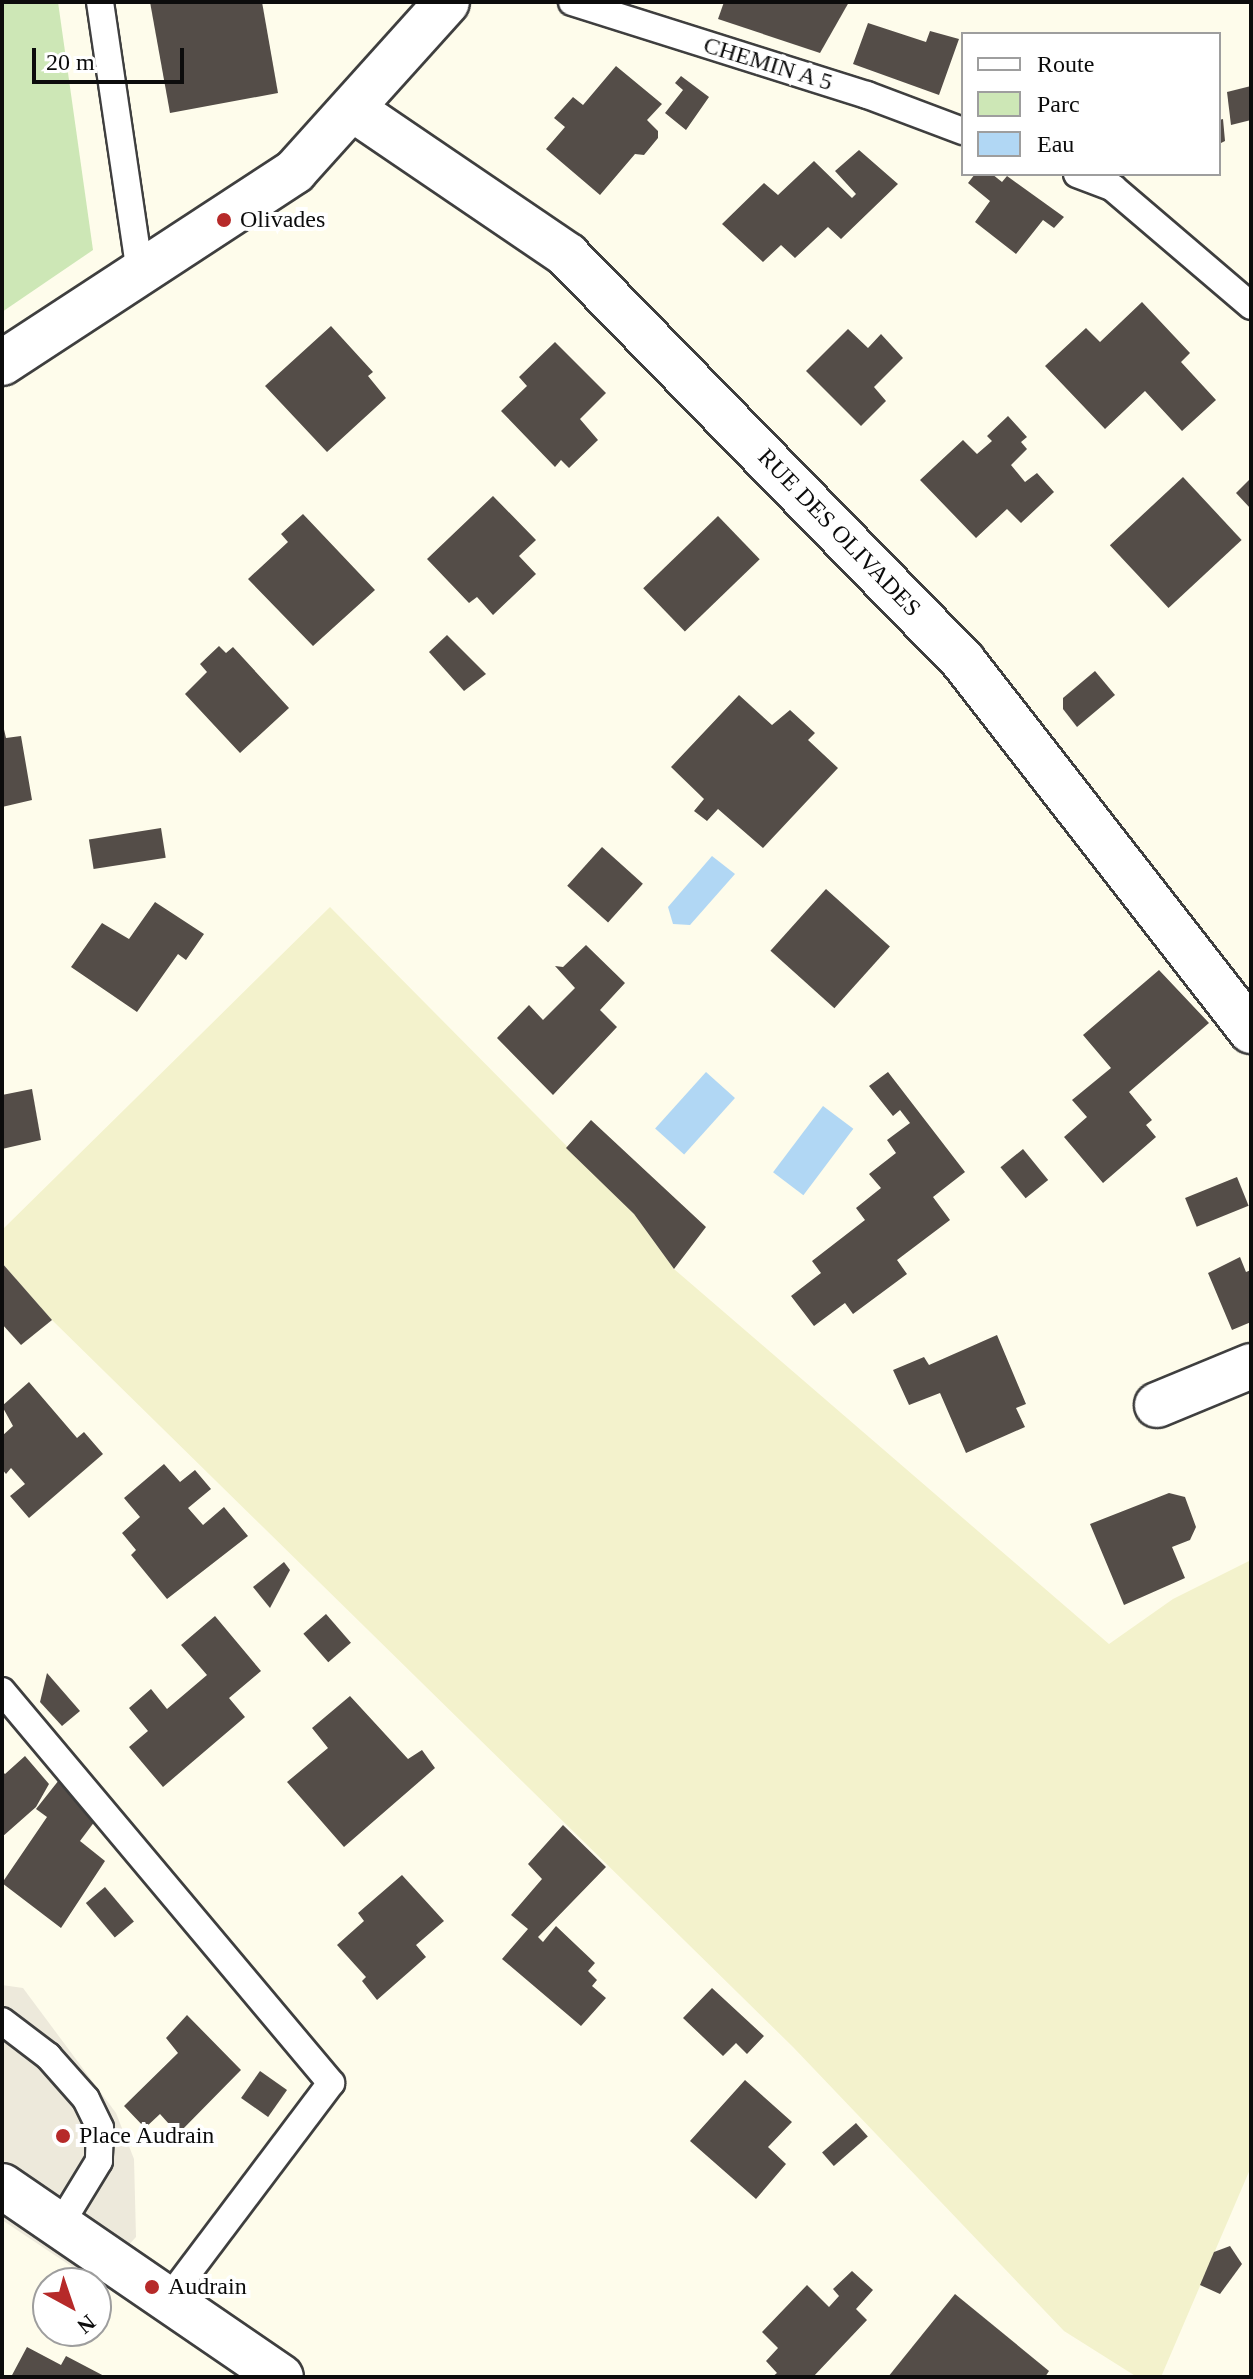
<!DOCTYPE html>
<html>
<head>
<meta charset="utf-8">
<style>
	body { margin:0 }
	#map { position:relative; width:1253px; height:2379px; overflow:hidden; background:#fefceb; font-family:"Times New Roman",serif }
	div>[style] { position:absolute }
	.farmland>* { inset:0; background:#f3f2cc }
	.green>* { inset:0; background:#cde7b6 }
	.plaza>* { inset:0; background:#ede9db }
	.water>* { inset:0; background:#b1d7f4; transform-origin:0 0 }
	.building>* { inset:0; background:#544d48; transform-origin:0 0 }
	.roads { filter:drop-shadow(2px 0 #3f3f3f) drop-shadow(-2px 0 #3f3f3f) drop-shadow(0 2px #3f3f3f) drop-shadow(0 -2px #3f3f3f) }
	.service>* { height:26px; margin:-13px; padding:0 13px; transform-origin:13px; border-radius:13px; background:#fff }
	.minor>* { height:44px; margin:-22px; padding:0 22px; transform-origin:22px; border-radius:22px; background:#fff }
	.dots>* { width:22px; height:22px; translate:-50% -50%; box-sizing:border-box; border:4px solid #fff; border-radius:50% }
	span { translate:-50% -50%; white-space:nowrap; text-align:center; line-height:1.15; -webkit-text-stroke:8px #fff; paint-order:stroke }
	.street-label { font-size:24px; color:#0c0c0c }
	.poi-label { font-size:24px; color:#0c0c0c }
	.left { translate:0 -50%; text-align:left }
	.frame { position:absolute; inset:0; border:4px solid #0c0c0c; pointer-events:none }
	.legend { position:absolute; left:961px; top:32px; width:260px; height:144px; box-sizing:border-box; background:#fff; border:2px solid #9e9e9e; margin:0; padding:10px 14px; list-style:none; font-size:24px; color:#0c0c0c }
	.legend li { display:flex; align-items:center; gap:16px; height:40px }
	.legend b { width:40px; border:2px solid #9e9e9e }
	.north { position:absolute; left:32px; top:2267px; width:80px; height:80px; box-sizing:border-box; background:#fff; border:2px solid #9e9e9e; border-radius:50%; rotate:140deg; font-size:22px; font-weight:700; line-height:32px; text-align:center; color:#0c0c0c }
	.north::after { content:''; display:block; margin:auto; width:28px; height:36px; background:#b62a29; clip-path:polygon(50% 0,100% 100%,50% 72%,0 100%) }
	.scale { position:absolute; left:32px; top:48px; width:152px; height:36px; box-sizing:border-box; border:4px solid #0c0c0c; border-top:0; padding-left:10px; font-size:24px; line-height:28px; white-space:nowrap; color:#0c0c0c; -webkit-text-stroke:6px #fff; paint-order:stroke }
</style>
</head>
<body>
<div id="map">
	<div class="farmland">
		<i style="clip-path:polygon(330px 907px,634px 1214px,674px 1269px,1109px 1644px,1173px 1599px,1251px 1560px,1251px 2167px,1161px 2377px,1137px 2377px,1064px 2331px,793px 2047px,52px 1320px,2px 1263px,2px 1230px)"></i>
	</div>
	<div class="green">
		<i style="clip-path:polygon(2px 2px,58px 2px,93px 250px,2px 312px)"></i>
	</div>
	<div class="plaza">
		<i style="clip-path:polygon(2px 1985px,23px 1988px,116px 2113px,134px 2159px,136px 2237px,95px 2282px,2px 2220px)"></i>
	</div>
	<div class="water">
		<i style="clip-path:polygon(712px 856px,735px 874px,690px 925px,673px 924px,668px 907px)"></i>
		<i style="left:706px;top:1072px;width:39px;height:76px;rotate:42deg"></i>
		<i style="left:823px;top:1106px;width:38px;height:83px;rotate:37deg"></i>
	</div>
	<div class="building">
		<i style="clip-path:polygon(150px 2px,262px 2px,278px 93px,170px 113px)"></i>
		<i style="clip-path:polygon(724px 2px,849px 2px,820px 53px,718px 19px)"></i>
		<i style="clip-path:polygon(868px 23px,926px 42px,930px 31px,959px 39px,939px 95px,853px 64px)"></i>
		<i style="clip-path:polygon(616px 66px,662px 104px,647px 120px,658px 131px,658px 138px,644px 155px,635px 154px,600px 195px,546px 149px,565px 127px,554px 118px,573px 97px,583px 105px)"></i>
		<i style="clip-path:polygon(681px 76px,709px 97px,686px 130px,665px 113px,683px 90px,675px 83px)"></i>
		<i style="clip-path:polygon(1251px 86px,1251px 120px,1231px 125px,1227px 92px)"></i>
		<i style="clip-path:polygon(1223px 119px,1225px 141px,1219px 144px,1219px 120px)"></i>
		<i style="clip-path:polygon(859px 150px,898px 184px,841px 239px,828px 227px,795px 258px,781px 245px,763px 262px,722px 224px,764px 183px,778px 195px,814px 161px,852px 198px,856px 194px,835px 171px)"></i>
		<i style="clip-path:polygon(975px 174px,992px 174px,1002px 182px,1007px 176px,1064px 217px,1054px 228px,1043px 220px,1016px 254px,975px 222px,990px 201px,968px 183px)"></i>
		<i style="clip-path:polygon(1142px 302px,1190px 353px,1181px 362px,1216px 400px,1182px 431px,1145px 391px,1105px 429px,1045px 366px,1086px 328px,1100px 342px)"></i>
		<i style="clip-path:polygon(331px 326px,373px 372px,368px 376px,386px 398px,327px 452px,265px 386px)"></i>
		<i style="clip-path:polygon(848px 329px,868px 348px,881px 334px,903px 358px,874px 387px,886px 401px,861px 426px,806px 371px)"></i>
		<i style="clip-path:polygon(555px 342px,606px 393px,580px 419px,598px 440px,569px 468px,561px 460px,555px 467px,501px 411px,527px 386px,519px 377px)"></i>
		<i style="clip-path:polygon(1008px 416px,1027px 437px,1021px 442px,1027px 449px,1011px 465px,1025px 482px,1037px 473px,1054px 492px,1021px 523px,1007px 509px,976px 538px,920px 480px,963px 440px,977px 454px,992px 441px,987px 436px)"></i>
		<i style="left:1183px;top:477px;width:86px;height:100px;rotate:47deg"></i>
		<i style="clip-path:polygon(1251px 478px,1251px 509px,1236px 493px)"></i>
		<i style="clip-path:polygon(493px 496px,536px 540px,519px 556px,536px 574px,493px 615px,477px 597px,469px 603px,427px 559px)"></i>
		<i style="clip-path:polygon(303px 514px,375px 590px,313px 646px,248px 579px,288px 542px,281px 534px)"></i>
		<i style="left:718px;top:516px;width:60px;height:104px;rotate:46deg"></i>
		<i style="clip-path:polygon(447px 635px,486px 674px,464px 691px,429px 652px)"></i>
		<i style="clip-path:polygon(219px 646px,226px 653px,233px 647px,289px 708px,240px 753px,185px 694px,207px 672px,200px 664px)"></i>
		<i style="clip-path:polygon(1095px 671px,1115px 695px,1077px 727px,1063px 709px,1063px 698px)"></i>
		<i style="clip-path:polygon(739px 695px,772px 725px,790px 710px,815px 733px,808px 740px,838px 768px,763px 848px,718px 809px,707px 821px,694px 811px,704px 799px,671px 767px)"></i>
		<i style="clip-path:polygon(3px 725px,6px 738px,21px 736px,32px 800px,2px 807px)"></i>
		<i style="left:161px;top:828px;width:30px;height:73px;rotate:81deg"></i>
		<i style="left:602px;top:847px;width:55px;height:52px;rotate:42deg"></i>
		<i style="left:826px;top:889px;width:86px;height:83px;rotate:42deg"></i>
		<i style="clip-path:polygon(155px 902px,204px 934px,186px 960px,178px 954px,137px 1012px,71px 967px,102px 923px,129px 939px)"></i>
		<i style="clip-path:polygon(586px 945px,625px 983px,600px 1010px,617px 1027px,553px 1095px,497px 1038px,529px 1005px,543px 1020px,575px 988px,555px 966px,563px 967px)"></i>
		<i style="clip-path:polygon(1159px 970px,1209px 1023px,1129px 1092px,1152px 1120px,1146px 1125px,1156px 1137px,1103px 1183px,1064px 1137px,1087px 1117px,1072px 1100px,1111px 1068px,1083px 1035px)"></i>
		<i style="clip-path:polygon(888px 1072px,965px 1172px,933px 1197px,950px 1220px,897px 1260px,907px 1274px,853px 1314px,845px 1303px,814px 1326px,791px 1296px,821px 1273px,812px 1261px,865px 1220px,856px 1208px,881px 1188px,869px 1174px,896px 1153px,887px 1140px,910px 1123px,900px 1110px,893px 1116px,869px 1086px)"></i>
		<i style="clip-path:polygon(32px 1089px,41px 1140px,2px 1149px,2px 1095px)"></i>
		<i style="clip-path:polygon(591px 1120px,706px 1227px,674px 1269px,634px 1214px,566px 1148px)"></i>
		<i style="left:1023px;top:1149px;width:40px;height:29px;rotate:51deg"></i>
		<i style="left:1237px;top:1177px;width:31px;height:56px;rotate:68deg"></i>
		<i style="clip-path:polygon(1240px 1257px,1246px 1272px,1251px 1270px,1251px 1322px,1232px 1330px,1208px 1273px)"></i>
		<i style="clip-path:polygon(2px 1263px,52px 1320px,21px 1345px,2px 1324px)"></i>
		<i style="clip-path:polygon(997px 1335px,1026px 1404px,1016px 1408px,1025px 1427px,966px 1453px,940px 1393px,909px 1405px,893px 1370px,924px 1357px,929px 1365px)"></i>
		<i style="clip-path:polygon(29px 1382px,77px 1438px,84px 1432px,103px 1454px,29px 1518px,10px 1496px,25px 1484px,11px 1468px,6px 1474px,2px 1469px,2px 1436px,13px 1426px,2px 1406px)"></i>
		<i style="clip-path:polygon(164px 1464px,180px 1482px,195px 1470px,211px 1489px,188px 1508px,203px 1525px,224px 1507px,248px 1536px,167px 1599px,131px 1555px,136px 1550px,122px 1533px,140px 1517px,124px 1498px)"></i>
		<i style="clip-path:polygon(1169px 1493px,1185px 1497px,1196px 1527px,1190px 1540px,1172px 1547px,1185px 1578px,1124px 1605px,1090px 1524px)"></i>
		<i style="clip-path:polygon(284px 1562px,290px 1570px,270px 1608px,253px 1587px)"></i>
		<i style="left:326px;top:1614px;width:38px;height:30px;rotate:49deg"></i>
		<i style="clip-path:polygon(215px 1616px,261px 1671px,229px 1698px,245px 1717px,163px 1787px,129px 1747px,148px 1731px,129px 1708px,151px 1689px,167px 1709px,207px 1675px,181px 1645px)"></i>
		<i style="clip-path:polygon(47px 1673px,80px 1711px,62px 1726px,40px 1702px)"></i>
		<i style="clip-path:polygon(350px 1696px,408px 1759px,422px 1750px,435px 1768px,344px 1847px,287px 1782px,328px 1748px,312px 1728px)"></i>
		<i style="clip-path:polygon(25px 1756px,49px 1784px,36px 1807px,2px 1837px,2px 1771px,5px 1774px)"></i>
		<i style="clip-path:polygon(59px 1780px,95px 1821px,80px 1841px,105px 1861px,61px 1928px,2px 1883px,47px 1817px,36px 1809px)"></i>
		<i style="clip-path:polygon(563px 1825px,606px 1867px,538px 1937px,543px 1942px,556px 1926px,595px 1963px,588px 1971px,597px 1980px,592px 1986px,606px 1998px,581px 2026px,502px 1959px,528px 1929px,511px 1915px,542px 1879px,528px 1864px)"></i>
		<i style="clip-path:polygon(402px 1875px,444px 1921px,416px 1945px,426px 1957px,377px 2000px,362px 1981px,366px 1977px,337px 1945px,364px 1921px,358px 1913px)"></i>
		<i style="left:105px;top:1887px;width:45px;height:25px;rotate:50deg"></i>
		<i style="clip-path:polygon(712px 1988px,764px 2036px,747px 2054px,736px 2043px,723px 2056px,683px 2018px)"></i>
		<i style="clip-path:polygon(187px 2015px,241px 2070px,178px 2134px,160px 2114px,145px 2128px,124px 2106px,178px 2053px,166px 2038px)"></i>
		<i style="left:260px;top:2071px;width:33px;height:33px;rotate:35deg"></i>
		<i style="clip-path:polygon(745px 2080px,792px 2122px,768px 2147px,786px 2164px,756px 2199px,690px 2141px)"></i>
		<i style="left:856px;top:2123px;width:18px;height:45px;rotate:49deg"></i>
		<i style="clip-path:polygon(1230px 2246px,1242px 2264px,1220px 2294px,1200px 2285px,1214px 2252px)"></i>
		<i style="clip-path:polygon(852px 2271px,873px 2290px,856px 2309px,867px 2320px,813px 2377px,772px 2377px,777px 2373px,766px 2361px,778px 2348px,762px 2332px,807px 2285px,829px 2307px,839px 2296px,833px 2289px)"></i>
		<i style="clip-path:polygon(955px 2294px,1049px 2371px,1045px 2377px,888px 2377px)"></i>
		<i style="clip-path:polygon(27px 2347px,61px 2365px,66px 2356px,106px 2377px,11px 2377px)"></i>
	</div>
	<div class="roads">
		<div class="service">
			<i style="left:100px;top:2px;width:273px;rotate:81.6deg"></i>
			<i style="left:572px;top:2px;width:309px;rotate:17.5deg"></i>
			<i style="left:867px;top:95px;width:103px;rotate:20.6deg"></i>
			<i style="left:1077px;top:174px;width:39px;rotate:21deg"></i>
			<i style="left:1113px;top:188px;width:182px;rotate:40.5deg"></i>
			<i style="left:2px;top:1691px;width:512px;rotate:49.99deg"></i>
			<i style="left:331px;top:2083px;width:269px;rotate:127deg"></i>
			<i style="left:2px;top:2021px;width:58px;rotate:37.3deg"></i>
			<i style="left:48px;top:2056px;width:57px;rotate:48.5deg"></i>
			<i style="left:86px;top:2099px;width:32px;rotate:64deg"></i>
			<i style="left:100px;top:2128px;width:33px;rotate:92deg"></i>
			<i style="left:99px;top:2161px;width:75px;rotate:121.4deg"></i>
		</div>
		<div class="minor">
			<i style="left:354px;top:110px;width:258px;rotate:34.2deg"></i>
			<i style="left:567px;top:255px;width:567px;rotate:45.71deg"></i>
			<i style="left:963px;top:661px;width:469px;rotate:52.1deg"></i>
			<i style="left:2px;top:363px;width:350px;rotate:-33.2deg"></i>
			<i style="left:295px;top:171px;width:227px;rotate:-48deg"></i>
			<i style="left:1157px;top:1405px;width:102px;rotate:-22.5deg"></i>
			<i style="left:2px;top:2186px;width:338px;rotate:34.4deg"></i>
		</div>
	</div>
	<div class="dots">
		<i style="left:224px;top:220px;background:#b62a29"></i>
		<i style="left:63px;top:2136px;background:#b62a29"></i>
		<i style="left:152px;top:2287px;background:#b62a29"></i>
	</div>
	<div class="street-label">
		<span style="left:768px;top:64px;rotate:17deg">CHEMIN A 5</span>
		<span style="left:839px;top:533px;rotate:46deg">RUE DES OLIVADES</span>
	</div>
	<div class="poi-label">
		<span class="left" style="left:240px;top:220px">Olivades</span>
		<span class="left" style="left:79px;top:2136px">Place Audrain</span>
		<span class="left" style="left:168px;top:2287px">Audrain</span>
	</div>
	<div class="frame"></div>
	<ul class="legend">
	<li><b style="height:10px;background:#fff"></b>Route</li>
	<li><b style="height:22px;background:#cde7b6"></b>Parc</li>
	<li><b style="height:22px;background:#b1d7f4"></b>Eau</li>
	</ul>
	<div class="north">N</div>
	<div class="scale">20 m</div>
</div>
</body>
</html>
